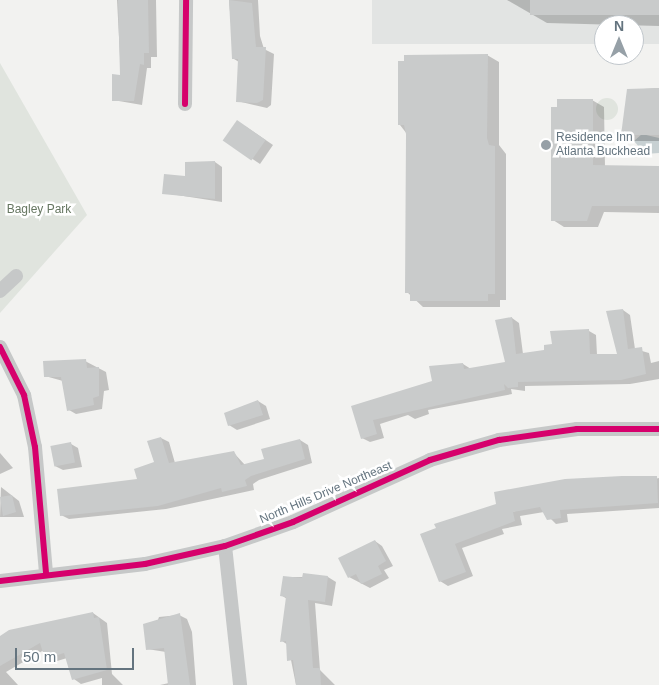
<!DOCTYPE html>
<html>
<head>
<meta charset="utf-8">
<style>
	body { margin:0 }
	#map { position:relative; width:659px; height:685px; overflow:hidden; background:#f2f2f0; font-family:Arial,sans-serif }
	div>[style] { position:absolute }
	.built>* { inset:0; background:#e2e4e3 }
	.green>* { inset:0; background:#e0e4de }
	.round { border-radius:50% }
	.water>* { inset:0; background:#c7d0d2 }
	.shadow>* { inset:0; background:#0003 }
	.building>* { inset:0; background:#c9cbcb; transform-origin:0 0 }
	.street>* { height:14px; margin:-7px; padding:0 7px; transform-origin:7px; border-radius:7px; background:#c6c8c8 }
	.cycleway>* { height:6px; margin:-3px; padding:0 3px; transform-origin:3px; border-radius:3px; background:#d6006c }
	.dots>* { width:14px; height:14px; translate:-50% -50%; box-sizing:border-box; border:2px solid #fff; border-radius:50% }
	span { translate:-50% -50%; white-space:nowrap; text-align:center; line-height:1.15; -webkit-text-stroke:5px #fff; paint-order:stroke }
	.poi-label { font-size:12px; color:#64747f }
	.left { translate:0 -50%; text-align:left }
	.park-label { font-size:12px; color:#677762 }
	.street-label { font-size:12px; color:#64747f }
	.north { position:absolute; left:594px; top:15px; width:50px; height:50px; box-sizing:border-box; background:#fff; border:1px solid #c1c7cc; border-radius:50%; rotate:0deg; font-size:14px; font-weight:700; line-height:20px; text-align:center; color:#64747f }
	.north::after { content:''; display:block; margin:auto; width:18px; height:22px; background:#96a0a7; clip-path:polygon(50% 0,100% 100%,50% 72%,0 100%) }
	.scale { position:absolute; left:15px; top:648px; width:119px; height:22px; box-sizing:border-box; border:2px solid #64747f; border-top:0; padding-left:6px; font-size:15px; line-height:18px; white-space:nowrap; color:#64747f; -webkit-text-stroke:4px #fff; paint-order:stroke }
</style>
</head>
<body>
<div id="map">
	<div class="built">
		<i style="clip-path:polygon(372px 0,659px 0,659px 44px,634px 44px,634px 25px,604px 25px,604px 44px,372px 44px)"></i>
	</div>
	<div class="green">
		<i style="clip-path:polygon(0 63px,87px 215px,0 313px)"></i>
		<i class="round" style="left:596px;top:98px;width:22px;height:22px"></i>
	</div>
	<div class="water">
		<i style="clip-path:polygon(642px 134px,659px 138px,659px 153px,645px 154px,634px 141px)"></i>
	</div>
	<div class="shadow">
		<i style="clip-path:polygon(117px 0,156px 0,157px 57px,151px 57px,151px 68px,147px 68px,142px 105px,113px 100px,121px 76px)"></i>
		<i style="clip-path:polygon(229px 0,258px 0,260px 36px,264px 49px,274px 54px,271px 105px,267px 108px,237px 101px,239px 62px,234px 59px)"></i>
		<i style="clip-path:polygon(507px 0,659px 0,659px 26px,547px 23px)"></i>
		<i style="clip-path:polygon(487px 55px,499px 62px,499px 145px,506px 154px,506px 300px,500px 300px,500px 307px,423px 307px,407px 292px,407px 134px,400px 125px)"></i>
		<i style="clip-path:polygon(659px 88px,659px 141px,634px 141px,623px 135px,628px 90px)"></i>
		<i style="clip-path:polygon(592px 100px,604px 107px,605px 167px,659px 167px,659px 213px,604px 212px,598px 227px,564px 227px,553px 220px)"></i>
		<i style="clip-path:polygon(245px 126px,273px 145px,260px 164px,225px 141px)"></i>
		<i style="clip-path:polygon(215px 162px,222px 167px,222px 202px,164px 193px)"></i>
		<i style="clip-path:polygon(623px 310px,630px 315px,635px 349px,649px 353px,651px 363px,659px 361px,659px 379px,630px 384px,525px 386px,525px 391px,511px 389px,512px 394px,428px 410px,429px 414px,415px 419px,408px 415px,380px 424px,384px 438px,370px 442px,362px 438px,353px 407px,434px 382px,463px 364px,471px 369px,506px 363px,512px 318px,519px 323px,523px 354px,546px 351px,589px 331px,596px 335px,597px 355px,619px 355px)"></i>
		<i style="clip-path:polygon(85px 361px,106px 372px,109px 390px,104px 391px,102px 409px,76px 414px,69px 410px,63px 381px,45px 376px)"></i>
		<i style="clip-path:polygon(258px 401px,266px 406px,270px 419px,237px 430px,229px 425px)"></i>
		<i style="clip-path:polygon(161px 438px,169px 442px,175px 463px,233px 452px,245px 465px,265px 460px,300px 440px,308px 445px,312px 463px,259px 480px,253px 484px,254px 490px,166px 509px,69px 519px,61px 515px,138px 480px,155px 463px)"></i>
		<i style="clip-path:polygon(71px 444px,78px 448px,82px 467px,63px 470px,55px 466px)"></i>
		<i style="clip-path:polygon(0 453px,13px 468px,0 474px)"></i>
		<i style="clip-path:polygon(659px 478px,659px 508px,567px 514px,568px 522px,556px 524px,544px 512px,520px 516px,522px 525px,502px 529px,504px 534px,462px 548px,473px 576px,448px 586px,440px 581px,438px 529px)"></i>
		<i style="clip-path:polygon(1px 487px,19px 501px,24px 517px,0 517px)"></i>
		<i style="clip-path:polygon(375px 541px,382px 546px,393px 566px,384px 570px,389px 578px,370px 588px,349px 577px)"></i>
		<i style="clip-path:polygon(284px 577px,328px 577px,336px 582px,332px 606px,315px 603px,320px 670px,335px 685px,296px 685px,288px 645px,282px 641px,287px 599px,281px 595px)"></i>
		<i style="clip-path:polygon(93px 613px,107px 623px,112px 674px,123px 685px,102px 685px,102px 678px,81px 684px,74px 679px,67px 658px,54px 662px,44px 650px,6px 672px,18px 685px,0 685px,0 637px)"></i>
		<i style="clip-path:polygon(179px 615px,187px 619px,192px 632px,196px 685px,160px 685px,169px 683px,166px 652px,147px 649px,159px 617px)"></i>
	</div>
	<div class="building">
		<i style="clip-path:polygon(118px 0,148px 0,149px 53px,144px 53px,144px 65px,140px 64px,134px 101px,112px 101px,112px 74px,120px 75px)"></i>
		<i style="clip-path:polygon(229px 0,252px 3px,256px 47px,266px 47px,263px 100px,257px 103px,236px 102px,238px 59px,232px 59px)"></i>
		<i style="left:530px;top:0;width:129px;height:15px"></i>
		<i style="clip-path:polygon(488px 54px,487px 138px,489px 145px,495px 146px,495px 294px,488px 294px,488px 301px,410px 301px,410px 293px,405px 293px,406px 134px,404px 125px,398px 125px,398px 61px,404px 61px,404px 55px)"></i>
		<i style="clip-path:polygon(659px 88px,659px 135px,621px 135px,627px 89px)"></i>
		<i style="clip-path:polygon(557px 99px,593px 99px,593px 165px,659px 166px,659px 206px,592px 206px,587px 221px,551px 221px,551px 107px,557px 107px)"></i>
		<i style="left:237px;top:120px;width:35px;height:25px;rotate:35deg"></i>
		<i style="clip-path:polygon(215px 161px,215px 199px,162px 194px,164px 174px,185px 176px,185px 162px)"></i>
		<i style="clip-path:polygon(623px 309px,628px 349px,642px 347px,646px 374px,621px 380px,518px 382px,518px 387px,508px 388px,504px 384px,505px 390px,373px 420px,377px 434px,361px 439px,351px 406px,432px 381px,429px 366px,463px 363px,464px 369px,505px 362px,495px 320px,512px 317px,516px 354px,544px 350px,544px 345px,552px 344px,550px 331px,589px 329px,590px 354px,617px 354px,606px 311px)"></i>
		<i style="clip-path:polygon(86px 359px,87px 368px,99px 367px,99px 396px,93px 398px,94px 405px,67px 411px,61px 377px,44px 377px,43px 361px)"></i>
		<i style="clip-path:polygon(258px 400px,263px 415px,228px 426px,224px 413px)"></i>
		<i style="clip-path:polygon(161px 437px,169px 463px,234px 451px,241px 465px,264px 459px,261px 449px,300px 439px,305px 459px,251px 476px,245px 480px,247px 486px,222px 492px,221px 488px,158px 506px,60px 516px,57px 489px,137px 479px,134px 469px,154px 462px,147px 441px)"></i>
		<i style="left:71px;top:442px;width:21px;height:21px;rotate:79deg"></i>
		<i style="clip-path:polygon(622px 476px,657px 476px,658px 503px,560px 510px,561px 518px,547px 520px,540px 507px,513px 512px,515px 521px,455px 544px,466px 572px,439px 582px,420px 534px,436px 528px,434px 524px,496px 504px,494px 492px,565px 479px)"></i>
		<i style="clip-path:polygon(12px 495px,16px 512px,3px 516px,0 497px)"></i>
		<i style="clip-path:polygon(375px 540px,386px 561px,378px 566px,382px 574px,361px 584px,356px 574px,348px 578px,338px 558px)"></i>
		<i style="clip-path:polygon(303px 573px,328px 576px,325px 602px,308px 600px,313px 668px,320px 668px,321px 685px,296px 685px,293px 660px,287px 661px,286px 641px,280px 642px,286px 597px,280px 596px,283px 576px,302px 578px)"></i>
		<i style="clip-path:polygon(93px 612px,94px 618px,99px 617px,107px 670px,72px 680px,64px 653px,45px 659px,40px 643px,0 666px,0 636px,9px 630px)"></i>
		<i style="clip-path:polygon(180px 613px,190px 685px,168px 685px,164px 648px,146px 650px,143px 624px)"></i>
	</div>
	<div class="street">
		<i style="left:185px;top:104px;width:104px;rotate:-89.4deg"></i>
		<i style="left:0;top:291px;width:22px;rotate:-43deg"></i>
		<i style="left:0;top:347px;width:54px;rotate:63.4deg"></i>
		<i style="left:24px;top:395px;width:53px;rotate:78.1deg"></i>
		<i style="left:35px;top:447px;width:127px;rotate:85deg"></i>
		<i style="left:225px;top:546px;width:140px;rotate:83.8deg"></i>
		<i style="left:0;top:581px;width:146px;rotate:-6.7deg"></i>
		<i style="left:145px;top:564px;width:82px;rotate:-12.7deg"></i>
		<i style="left:225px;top:546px;width:72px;rotate:-19.4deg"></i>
		<i style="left:293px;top:522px;width:150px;rotate:-24.3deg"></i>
		<i style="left:430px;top:460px;width:72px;rotate:-16.2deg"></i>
		<i style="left:499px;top:440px;width:79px;rotate:-8deg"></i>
		<i style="left:577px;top:429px;width:82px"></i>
	</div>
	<div class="cycleway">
		<i style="left:185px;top:104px;width:104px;rotate:-89.4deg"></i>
		<i style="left:0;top:347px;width:54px;rotate:63.4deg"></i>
		<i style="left:24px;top:395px;width:53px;rotate:78.1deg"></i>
		<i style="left:35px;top:447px;width:127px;rotate:85deg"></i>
		<i style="left:0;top:581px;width:146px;rotate:-6.7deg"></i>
		<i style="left:145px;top:564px;width:82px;rotate:-12.7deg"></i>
		<i style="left:225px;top:546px;width:72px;rotate:-19.4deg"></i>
		<i style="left:293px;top:522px;width:150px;rotate:-24.3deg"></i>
		<i style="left:430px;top:460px;width:72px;rotate:-16.2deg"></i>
		<i style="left:499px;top:440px;width:79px;rotate:-8deg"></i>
		<i style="left:577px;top:429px;width:82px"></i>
	</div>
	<div class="dots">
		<i style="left:546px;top:145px;background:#96a0a7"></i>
	</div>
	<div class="poi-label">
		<span class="left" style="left:556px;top:145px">Residence Inn<br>Atlanta Buckhead</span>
	</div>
	<div class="park-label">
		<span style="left:39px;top:210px">Bagley Park</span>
	</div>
	<div class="street-label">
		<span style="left:326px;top:493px;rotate:-23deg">North Hills Drive Northeast</span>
	</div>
	<div class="north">N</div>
	<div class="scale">50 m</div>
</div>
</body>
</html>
